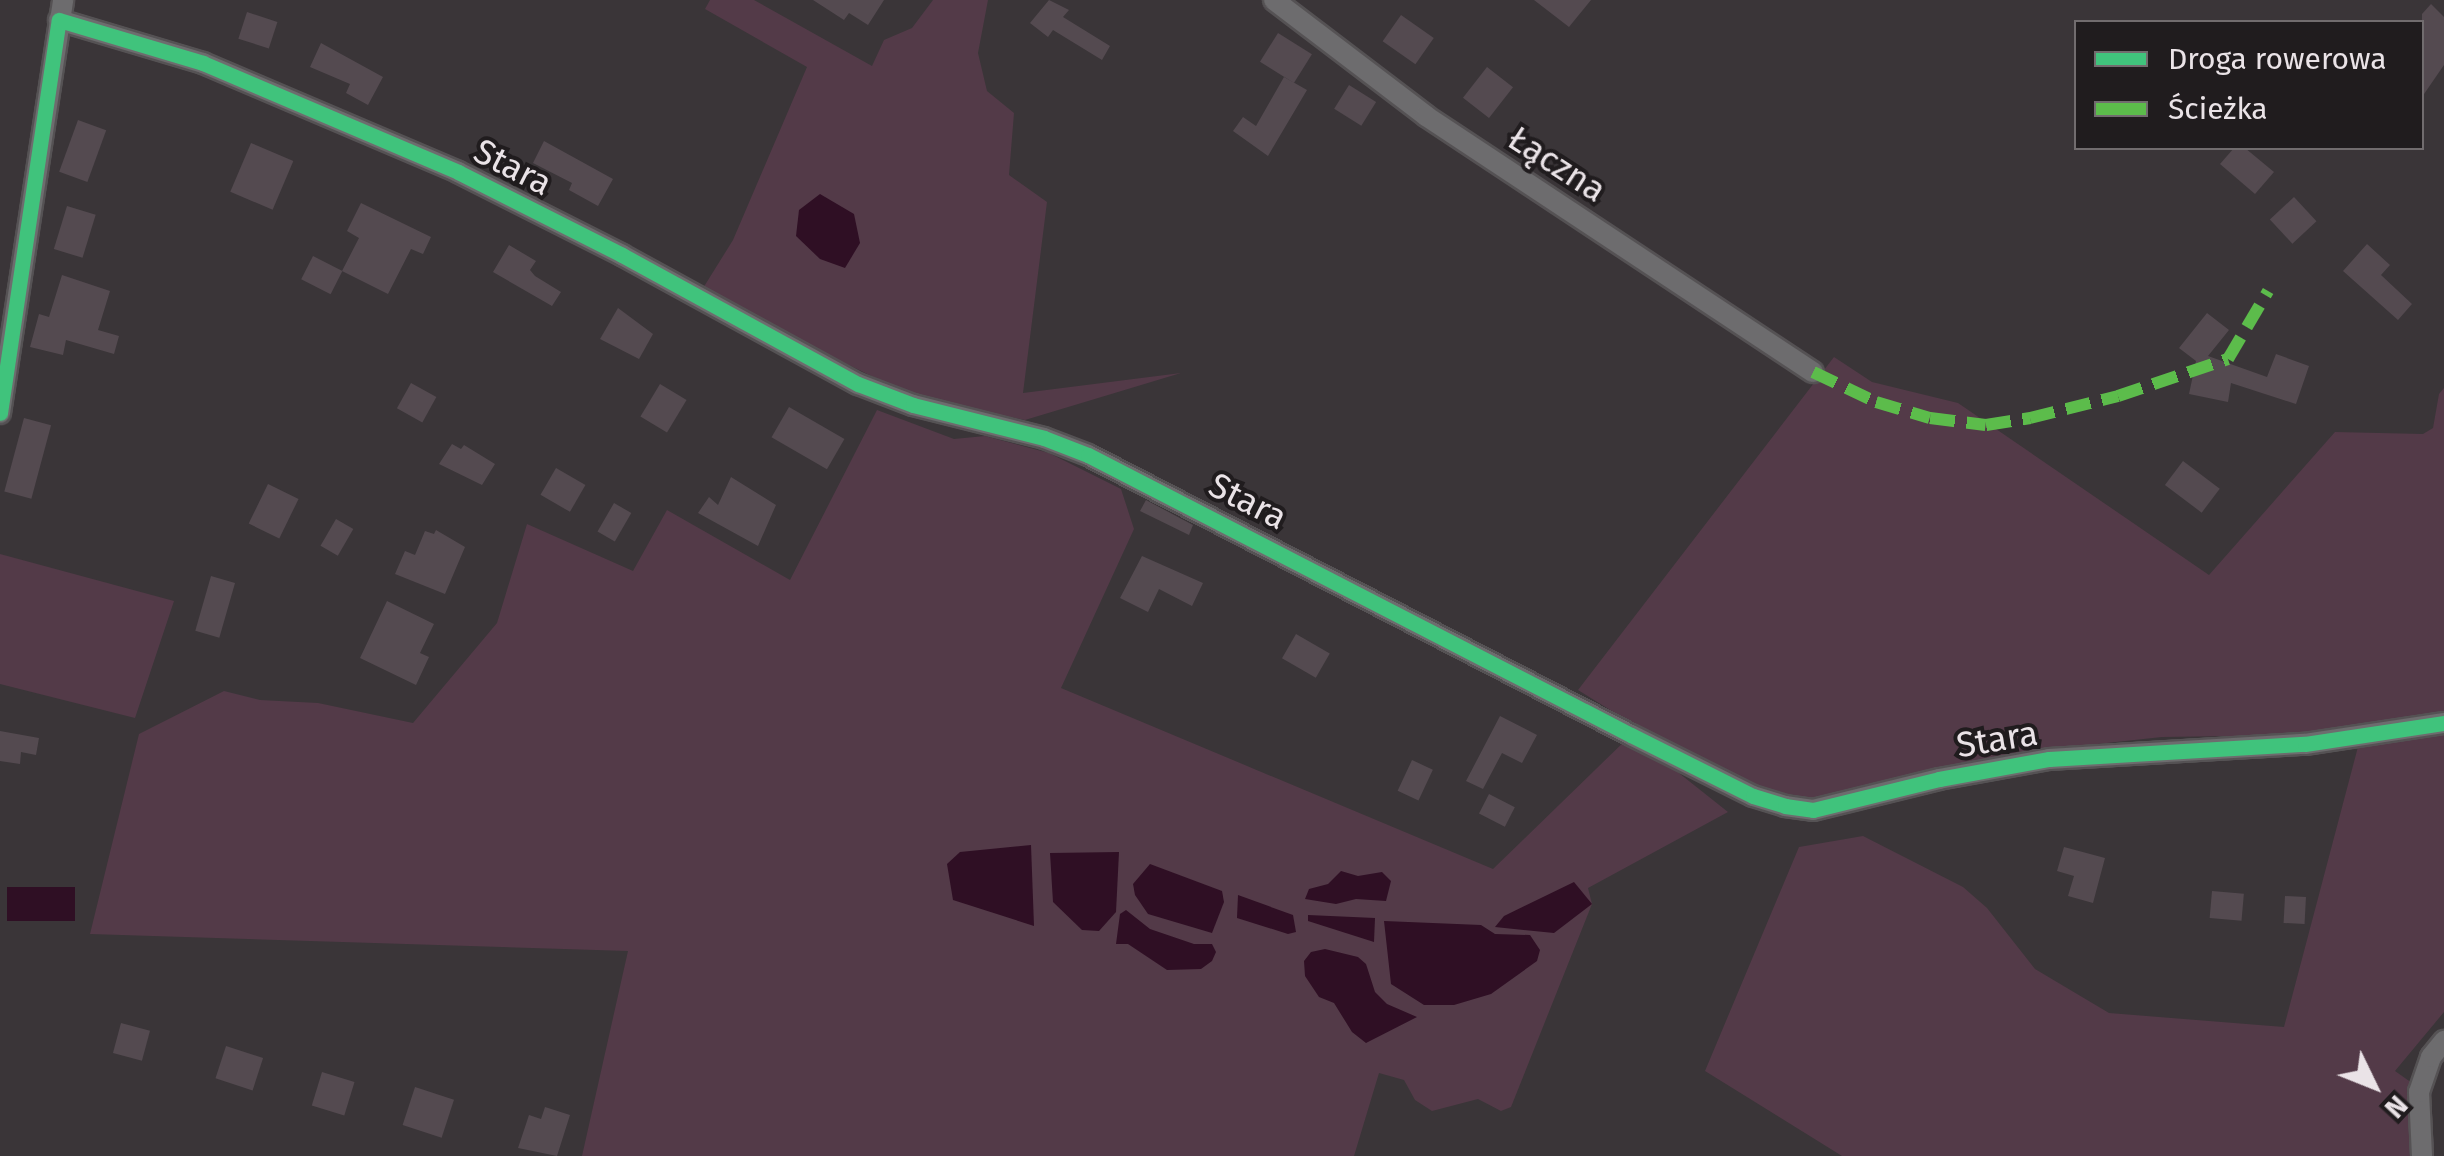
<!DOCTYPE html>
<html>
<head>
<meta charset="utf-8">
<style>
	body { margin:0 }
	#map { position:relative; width:2444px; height:1156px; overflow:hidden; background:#3a3538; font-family:"Fira Sans",sans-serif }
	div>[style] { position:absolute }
	.green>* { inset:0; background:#533a48 }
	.water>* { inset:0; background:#2f0f24; transform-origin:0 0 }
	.building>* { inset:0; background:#544a50; transform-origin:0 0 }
	.roads { filter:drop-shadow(2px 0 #555254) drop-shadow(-2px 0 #555254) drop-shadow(0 2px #555254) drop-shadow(0 -2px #555254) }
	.street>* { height:20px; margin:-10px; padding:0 10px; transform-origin:10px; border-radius:10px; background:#6d6c6e }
	.quiet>* { height:12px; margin-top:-6px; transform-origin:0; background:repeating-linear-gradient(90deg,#5cbc4b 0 25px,transparent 0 37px) }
	.cycleway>* { height:15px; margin:-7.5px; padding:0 7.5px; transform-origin:7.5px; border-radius:7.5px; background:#40c37c }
	span { translate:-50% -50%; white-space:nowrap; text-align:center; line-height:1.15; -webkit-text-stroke:8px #201c1e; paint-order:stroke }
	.street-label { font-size:35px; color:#eae3e7 }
	.legend { position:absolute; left:2074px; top:20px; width:350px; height:130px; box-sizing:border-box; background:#201c1e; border:2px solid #716c6e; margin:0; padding:12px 18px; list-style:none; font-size:30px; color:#eae3e7 }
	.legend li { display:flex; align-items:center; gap:20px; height:50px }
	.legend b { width:50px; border:2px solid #716c6e }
	.north { position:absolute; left:2324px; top:1036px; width:100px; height:100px; -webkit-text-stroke:8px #201c1e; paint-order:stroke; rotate:133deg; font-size:28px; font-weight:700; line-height:40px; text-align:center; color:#eae3e7 }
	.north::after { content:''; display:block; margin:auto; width:35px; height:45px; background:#eae3e7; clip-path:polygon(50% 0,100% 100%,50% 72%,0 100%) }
</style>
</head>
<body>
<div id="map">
	<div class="green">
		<i style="clip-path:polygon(710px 0,754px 0,872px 66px,884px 40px,912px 28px,933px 0,988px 0,978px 53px,987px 91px,1014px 113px,1009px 175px,1047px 202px,1023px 393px,1181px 373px,1025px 420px,919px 399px,700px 293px,733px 240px,807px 67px,705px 9px)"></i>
		<i style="clip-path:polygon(1834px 357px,1872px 382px,1958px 403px,2209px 575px,2335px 432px,2423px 434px,2433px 428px,2439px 394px,2444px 388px,2444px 715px,2300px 735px,2162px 737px,2033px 751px,1813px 798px,1762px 790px,1745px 780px,1734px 787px,1578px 690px)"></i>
		<i style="clip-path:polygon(877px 410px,954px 439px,985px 436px,1049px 453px,1121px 489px,1134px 529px,1061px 688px,1493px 869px,1631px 735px,1728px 812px,1588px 888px,1592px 904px,1511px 1107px,1501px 1111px,1478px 1099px,1432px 1111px,1415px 1100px,1404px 1080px,1379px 1073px,1354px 1156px,582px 1156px,628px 951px,90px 934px,139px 734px,224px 691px,260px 700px,318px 703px,413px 723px,497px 623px,527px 524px,633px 571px,667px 510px,790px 580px)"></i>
		<i style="clip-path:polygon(0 554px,174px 601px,135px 718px,0 684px)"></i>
		<i style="clip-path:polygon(2444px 730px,2444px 1012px,2395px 1071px,2412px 1083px,2413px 1156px,1842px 1156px,1705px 1071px,1799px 847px,1863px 836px,1963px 887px,1987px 908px,2035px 969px,2109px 1013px,2284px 1027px,2359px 743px)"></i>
	</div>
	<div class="water">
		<i style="clip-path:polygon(820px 194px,854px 214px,860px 243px,845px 268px,820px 259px,796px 236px,799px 210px)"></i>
		<i style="clip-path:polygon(1031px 845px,1034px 926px,953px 900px,947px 864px,960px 852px)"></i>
		<i style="clip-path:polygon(1119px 852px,1116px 912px,1099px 931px,1082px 930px,1053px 902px,1050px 853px)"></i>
		<i style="clip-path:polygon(1150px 864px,1222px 891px,1224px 902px,1212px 933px,1148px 914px,1135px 895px,1133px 884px)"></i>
		<i style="clip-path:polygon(1341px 871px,1358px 876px,1382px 872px,1391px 881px,1386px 901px,1356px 899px,1336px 904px,1305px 899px,1309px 889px,1328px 884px)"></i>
		<i style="clip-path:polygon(1574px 882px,1592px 904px,1554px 933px,1495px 927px,1504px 916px)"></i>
		<i style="left:7px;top:887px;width:68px;height:34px"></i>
		<i style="clip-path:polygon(1238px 895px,1293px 915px,1296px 932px,1288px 934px,1237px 918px)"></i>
		<i style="clip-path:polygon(1126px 910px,1150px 929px,1194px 944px,1212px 944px,1216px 952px,1212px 961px,1201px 969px,1167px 970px,1128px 944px,1116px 944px,1120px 914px)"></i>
		<i style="clip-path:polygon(1308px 915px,1375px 918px,1374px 942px,1308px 921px)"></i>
		<i style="clip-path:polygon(1384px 921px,1481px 925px,1495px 934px,1530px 935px,1540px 950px,1537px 961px,1491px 994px,1454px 1005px,1424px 1005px,1391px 984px)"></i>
		<i style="clip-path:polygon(1325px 949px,1358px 957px,1366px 964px,1375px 992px,1387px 1004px,1417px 1017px,1366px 1043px,1352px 1032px,1334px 1003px,1319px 997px,1305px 976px,1304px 961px,1311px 952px)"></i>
	</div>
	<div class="building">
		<i style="clip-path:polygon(813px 0,884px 0,868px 25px,849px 13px,844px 20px)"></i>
		<i style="clip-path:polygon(1049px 0,1069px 10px,1063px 17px,1110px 46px,1102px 60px,1053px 30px,1048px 37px,1030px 23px)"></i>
		<i style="clip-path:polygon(1534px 0,1591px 0,1569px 27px)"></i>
		<i style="clip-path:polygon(2431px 4px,2444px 17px,2444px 65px,2422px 97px,2422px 14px)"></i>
		<i style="left:247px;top:12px;width:32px;height:28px;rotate:18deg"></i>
		<i style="left:1401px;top:15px;width:40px;height:32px;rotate:35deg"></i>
		<i style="left:1278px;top:33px;width:40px;height:34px;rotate:32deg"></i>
		<i style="clip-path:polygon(321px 43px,383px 77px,368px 105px,346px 93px,350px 84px,310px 67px)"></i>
		<i style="left:1487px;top:67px;width:33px;height:39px;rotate:38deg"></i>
		<i style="clip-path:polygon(1284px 77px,1307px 90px,1268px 156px,1233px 131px,1243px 117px,1256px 126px)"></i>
		<i style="left:1349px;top:85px;width:32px;height:28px;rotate:32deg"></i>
		<i style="left:78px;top:120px;width:30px;height:55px;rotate:20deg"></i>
		<i style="clip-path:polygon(544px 141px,613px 179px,598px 206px,569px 190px,572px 183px,533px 163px)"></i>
		<i style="left:251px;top:143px;width:46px;height:53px;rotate:23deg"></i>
		<i style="clip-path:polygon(2234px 148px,2245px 148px,2274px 172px,2255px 194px,2220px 164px)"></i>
		<i style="left:2294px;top:197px;width:33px;height:33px;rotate:47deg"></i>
		<i style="clip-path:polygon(361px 203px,431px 237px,423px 254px,411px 249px,388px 294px,342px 271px,359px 238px,347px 231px)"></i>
		<i style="left:67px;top:206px;width:30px;height:45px;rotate:17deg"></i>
		<i style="clip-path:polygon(2367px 244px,2390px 265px,2381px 275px,2412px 304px,2398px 320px,2343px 271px)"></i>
		<i style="clip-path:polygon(509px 245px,536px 261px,530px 270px,535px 276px,561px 292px,552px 306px,493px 272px)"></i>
		<i style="left:313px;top:256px;width:33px;height:26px;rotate:27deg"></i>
		<i style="clip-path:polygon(62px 275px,110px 291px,98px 330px,119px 336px,114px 354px,66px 340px,63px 355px,30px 347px,39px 314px,49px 317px)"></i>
		<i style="clip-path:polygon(618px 308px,653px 334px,639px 359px,600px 339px)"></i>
		<i style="clip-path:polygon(2207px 313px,2229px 330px,2208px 356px,2267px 377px,2276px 354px,2309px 366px,2296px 404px,2231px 383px,2228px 402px,2189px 394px,2196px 361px,2179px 348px)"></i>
		<i style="left:411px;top:383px;width:29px;height:29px;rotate:29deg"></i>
		<i style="left:660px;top:384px;width:31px;height:38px;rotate:31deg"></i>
		<i style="left:789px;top:407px;width:64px;height:35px;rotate:30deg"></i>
		<i style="left:24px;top:418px;width:28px;height:76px;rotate:15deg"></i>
		<i style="clip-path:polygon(452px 444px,461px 449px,464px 445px,495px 464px,482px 485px,439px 464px)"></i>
		<i style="left:2183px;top:461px;width:46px;height:30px;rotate:37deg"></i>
		<i style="left:556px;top:468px;width:34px;height:31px;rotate:30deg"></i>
		<i style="clip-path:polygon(731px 477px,776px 505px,758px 546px,698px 513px,709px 497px,718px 505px)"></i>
		<i style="left:268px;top:484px;width:34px;height:44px;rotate:26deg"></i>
		<i style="clip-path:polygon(1146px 500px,1193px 525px,1189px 535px,1140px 511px)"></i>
		<i style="left:614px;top:503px;width:20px;height:33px;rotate:30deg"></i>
		<i style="left:336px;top:519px;width:20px;height:31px;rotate:30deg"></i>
		<i style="clip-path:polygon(436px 530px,465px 547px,445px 594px,395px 574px,405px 551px,415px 555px,425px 531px,434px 534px)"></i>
		<i style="clip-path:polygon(1142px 556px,1203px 583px,1192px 606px,1159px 589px,1148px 612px,1120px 598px)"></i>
		<i style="left:211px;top:576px;width:25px;height:57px;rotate:16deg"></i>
		<i style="clip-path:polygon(387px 601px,434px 624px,420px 653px,429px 657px,416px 685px,360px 658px)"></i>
		<i style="left:1296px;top:634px;width:39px;height:28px;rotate:30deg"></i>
		<i style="clip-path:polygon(1500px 716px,1537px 735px,1522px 763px,1502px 753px,1483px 789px,1466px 781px)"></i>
		<i style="clip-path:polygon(0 731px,39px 738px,36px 755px,21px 752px,20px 764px,0 761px)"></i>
		<i style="left:1412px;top:760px;width:23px;height:34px;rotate:25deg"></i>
		<i style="left:1489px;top:794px;width:29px;height:22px;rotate:27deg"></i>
		<i style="clip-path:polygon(2064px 847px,2105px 858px,2093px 903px,2068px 896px,2074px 876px,2057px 871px)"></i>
		<i style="left:2212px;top:891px;width:32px;height:27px;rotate:5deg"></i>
		<i style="left:2285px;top:896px;width:21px;height:27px;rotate:3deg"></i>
		<i style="left:121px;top:1023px;width:30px;height:31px;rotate:15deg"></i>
		<i style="left:226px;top:1046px;width:39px;height:34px;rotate:18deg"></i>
		<i style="left:322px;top:1072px;width:34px;height:35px;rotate:17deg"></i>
		<i style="left:415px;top:1087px;width:41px;height:40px;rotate:18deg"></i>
		<i style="clip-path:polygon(545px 1107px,570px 1115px,557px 1156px,518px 1148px,529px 1115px,541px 1119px)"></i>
	</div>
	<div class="roads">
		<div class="street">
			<i style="left:1274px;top:0;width:191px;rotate:37.3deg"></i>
			<i style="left:1426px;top:116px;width:464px;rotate:33.5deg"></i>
			<i style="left:59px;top:20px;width:150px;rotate:16.6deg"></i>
			<i style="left:203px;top:63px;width:277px;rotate:23.1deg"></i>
			<i style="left:458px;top:172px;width:184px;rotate:26.8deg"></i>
			<i style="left:622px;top:255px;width:269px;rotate:28.7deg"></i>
			<i style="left:858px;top:384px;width:59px;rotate:20.9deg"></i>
			<i style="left:913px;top:405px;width:135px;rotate:14.1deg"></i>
			<i style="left:1044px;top:438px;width:47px;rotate:21.1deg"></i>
			<i style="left:1088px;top:455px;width:611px;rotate:27.28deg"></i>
			<i style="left:1631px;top:735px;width:136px;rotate:26.6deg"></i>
			<i style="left:1753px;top:796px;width:34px;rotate:17deg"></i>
			<i style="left:1785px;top:806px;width:28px;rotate:8deg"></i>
			<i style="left:1813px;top:810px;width:130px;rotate:-13.8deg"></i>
			<i style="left:1939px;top:779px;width:112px;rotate:-10.3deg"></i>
			<i style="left:2049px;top:759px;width:256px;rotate:-3.4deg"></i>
			<i style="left:2305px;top:744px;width:141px;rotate:-8.6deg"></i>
			<i style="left:0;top:413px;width:418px;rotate:-81.3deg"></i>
			<i style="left:2422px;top:1156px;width:64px;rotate:-92.7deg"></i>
			<i style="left:2419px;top:1092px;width:37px;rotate:-71deg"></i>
			<i style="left:2431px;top:1057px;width:21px;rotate:-51deg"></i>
		</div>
	</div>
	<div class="quiet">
		<i style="left:1813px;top:372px;width:70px;rotate:25.5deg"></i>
		<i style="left:1876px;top:402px;width:56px;rotate:16.5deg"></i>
		<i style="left:1930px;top:418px;width:56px;rotate:7.1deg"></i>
		<i style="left:1986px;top:425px;width:45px;rotate:-9deg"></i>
		<i style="left:2030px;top:418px;width:91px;rotate:-14deg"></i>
		<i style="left:2118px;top:396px;width:116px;rotate:-18.6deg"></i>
		<i style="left:2228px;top:359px;width:79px;rotate:-59.5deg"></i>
	</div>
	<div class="cycleway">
		<i style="left:0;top:413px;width:397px;rotate:-81.5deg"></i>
		<i style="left:59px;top:20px;width:150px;rotate:16.6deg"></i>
		<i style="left:203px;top:63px;width:277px;rotate:23.1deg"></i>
		<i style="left:458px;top:172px;width:184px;rotate:26.8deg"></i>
		<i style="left:622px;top:255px;width:269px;rotate:28.7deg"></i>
		<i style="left:858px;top:384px;width:59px;rotate:20.9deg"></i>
		<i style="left:913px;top:405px;width:135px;rotate:14.1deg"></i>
		<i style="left:1044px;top:438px;width:47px;rotate:21.1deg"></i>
		<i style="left:1088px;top:455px;width:611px;rotate:27.28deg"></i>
		<i style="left:1631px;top:735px;width:136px;rotate:26.6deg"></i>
		<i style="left:1753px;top:796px;width:34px;rotate:17deg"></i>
		<i style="left:1785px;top:806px;width:28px;rotate:8deg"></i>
		<i style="left:1813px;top:810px;width:130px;rotate:-13.8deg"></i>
		<i style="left:1939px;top:779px;width:112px;rotate:-10.3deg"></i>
		<i style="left:2049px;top:759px;width:256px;rotate:-3.4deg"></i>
		<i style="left:2305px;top:744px;width:141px;rotate:-8.6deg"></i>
	</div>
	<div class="street-label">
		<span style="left:1557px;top:164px;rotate:33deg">Łączna</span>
		<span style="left:513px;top:167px;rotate:27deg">Stara</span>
		<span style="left:1248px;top:501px;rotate:27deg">Stara</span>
		<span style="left:1997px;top:739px;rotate:-9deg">Stara</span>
	</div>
	<ul class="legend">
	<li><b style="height:12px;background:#40c37c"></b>Droga rowerowa</li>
	<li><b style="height:12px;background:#5cbc4b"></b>Ścieżka</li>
	</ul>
	<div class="north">N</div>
</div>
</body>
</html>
